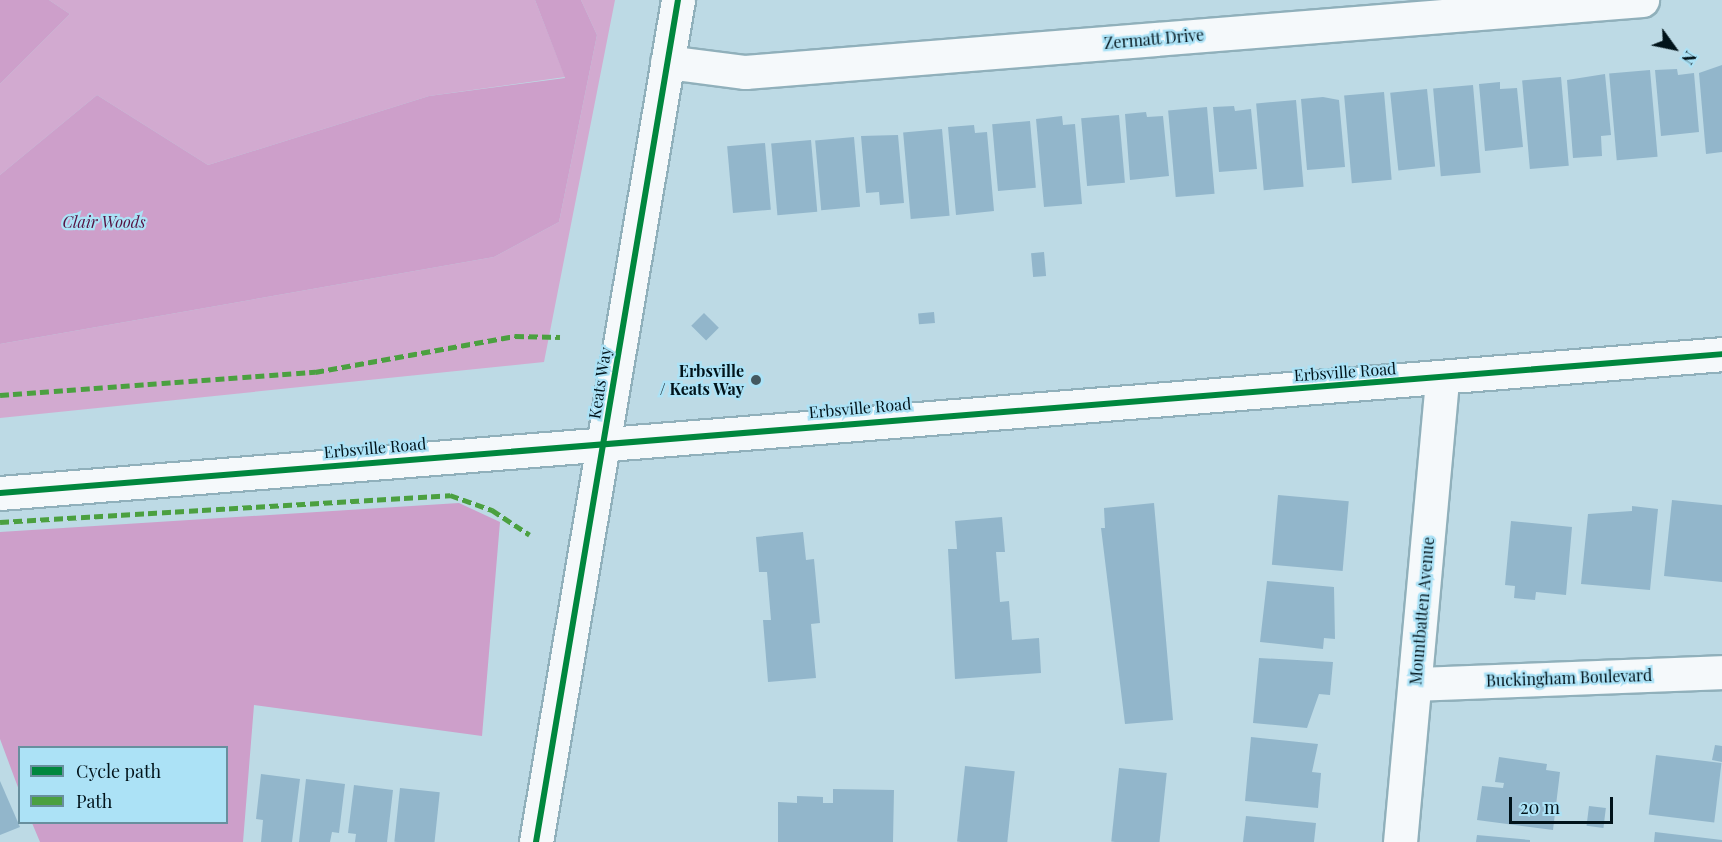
<!DOCTYPE html>
<html>
<head>
<meta charset="utf-8">
<style>
	body { margin:0 }
	#map { position:relative; width:1722px; height:842px; overflow:hidden; background:#bddae5; font-family:"Playfair Display",serif }
	div>[style] { position:absolute }
	.green>* { inset:0; background:#d2aad0 }
	.forest>* { inset:0; background:#cd9fca }
	.building>* { inset:0; background:#92b6cb; transform-origin:0 0 }
	.roads { filter:drop-shadow(2px 0 #90b0bb) drop-shadow(-2px 0 #90b0bb) drop-shadow(0 2px #90b0bb) drop-shadow(0 -2px #90b0bb) }
	.minor>* { height:33px; margin:-16.5px; padding:0 16.5px; transform-origin:16.5px; border-radius:16.5px; background:#f5f9fb }
	.major>* { height:33px; margin:-16.5px; padding:0 16.5px; transform-origin:16.5px; border-radius:16.5px; background:#f5f9fb }
	.quiet>* { height:4.5px; margin-top:-2.25px; transform-origin:0; background:repeating-linear-gradient(90deg,#4ba040 0 9px,transparent 0 13.5px) }
	.cycleway>* { height:6px; margin:-3px; padding:0 3px; transform-origin:3px; border-radius:3px; background:#00873e }
	.dots>* { width:16px; height:16px; translate:-50% -50%; box-sizing:border-box; border:3px solid #ace2f6; border-radius:50% }
	span { translate:-50% -50%; white-space:nowrap; text-align:center; line-height:1.15; -webkit-text-stroke:4.5px #ace2f6; paint-order:stroke }
	.street-label { font-size:16px; color:#01131a }
	.park-label { font-size:16px; color:#551241; font-style:italic }
	.poi-label { font-size:16px; color:#01131a; font-weight:700 }
	.right { translate:-100% -50%; text-align:right }
	.legend { position:absolute; left:18px; top:746px; width:210px; height:78px; box-sizing:border-box; background:#ace2f6; border:2px solid #688f9e; margin:0; padding:8px 10px; list-style:none; font-size:18px; color:#01131a }
	.legend li { display:flex; align-items:center; gap:12px; height:30px }
	.legend b { width:30px; border:2px solid #688f9e }
	.north { position:absolute; left:1644px; top:18px; width:60px; height:60px; -webkit-text-stroke:4px #ace2f6; paint-order:stroke; rotate:123deg; font-size:16px; font-weight:700; line-height:24px; text-align:center; color:#01131a }
	.north::after { content:''; display:block; margin:auto; width:21px; height:27px; background:#01131a; clip-path:polygon(50% 0,100% 100%,50% 72%,0 100%) }
	.scale { position:absolute; left:1509px; top:797px; width:104px; height:27px; box-sizing:border-box; border:3px solid #01131a; border-top:0; padding-left:8px; font-size:18px; line-height:21px; white-space:nowrap; color:#01131a; -webkit-text-stroke:4px #ace2f6; paint-order:stroke }
</style>
</head>
<body>
<div id="map">
	<div class="green">
		<i style="clip-path:polygon(49px 0,535px 0,565px 77px,429px 96px,208px 165px,97px 95px,0 175px,0 84px,70px 14px)"></i>
		<i style="clip-path:polygon(581px 0,615px 0,544px 362px,0 418px,0 344px,494px 257px,559px 222px,597px 35px)"></i>
	</div>
	<div class="forest">
		<i style="clip-path:polygon(0 0,49px 0,70px 14px,0 84px)"></i>
		<i style="clip-path:polygon(535px 0,581px 0,597px 35px,559px 222px,494px 257px,0 344px,0 175px,97px 95px,208px 165px,429px 96px,565px 78px)"></i>
		<i style="clip-path:polygon(459px 503px,500px 522px,482px 736px,254px 705px,243px 842px,40px 842px,32px 823px,226px 822px,226px 748px,20px 748px,19px 790px,0 739px,0 532px)"></i>
	</div>
	<div class="building">
		<i style="clip-path:polygon(1722px 65px,1722px 152px,1706px 154px,1699px 73px)"></i>
		<i style="clip-path:polygon(1677px 69px,1678px 75px,1694px 73px,1699px 132px,1661px 136px,1655px 70px)"></i>
		<i style="left:1650px;top:70px;width:87px;height:41px;rotate:85deg"></i>
		<i style="clip-path:polygon(1605px 74px,1611px 135px,1601px 136px,1602px 156px,1573px 158px,1567px 80px)"></i>
		<i style="left:1561px;top:77px;width:89px;height:39px;rotate:85deg"></i>
		<i style="clip-path:polygon(1500px 82px,1500px 89px,1517px 88px,1523px 147px,1485px 151px,1479px 84px)"></i>
		<i style="left:1473px;top:85px;width:88px;height:40px;rotate:85deg"></i>
		<i style="left:1427px;top:89px;width:78px;height:37px;rotate:84deg"></i>
		<i style="left:1384px;top:92px;width:88px;height:40px;rotate:85deg"></i>
		<i style="clip-path:polygon(1323px 97px,1339px 100px,1345px 167px,1307px 170px,1301px 99px)"></i>
		<i style="left:1296px;top:100px;width:87px;height:40px;rotate:85deg"></i>
		<i style="clip-path:polygon(1234px 106px,1235px 111px,1251px 109px,1257px 169px,1219px 172px,1213px 107px)"></i>
		<i style="left:1207px;top:107px;width:87px;height:39px;rotate:85deg"></i>
		<i style="clip-path:polygon(1146px 112px,1147px 117px,1163px 116px,1169px 176px,1130px 180px,1125px 114px)"></i>
		<i style="left:1119px;top:115px;width:68px;height:38px;rotate:85deg"></i>
		<i style="clip-path:polygon(1062px 116px,1063px 125px,1075px 124px,1082px 204px,1044px 207px,1036px 119px)"></i>
		<i style="left:1030px;top:121px;width:67px;height:38px;rotate:85deg"></i>
		<i style="clip-path:polygon(974px 125px,975px 133px,987px 132px,994px 211px,956px 215px,948px 127px)"></i>
		<i style="left:942px;top:129px;width:87px;height:39px;rotate:85deg"></i>
		<i style="clip-path:polygon(898px 135px,904px 203px,880px 205px,879px 192px,866px 193px,861px 136px)"></i>
		<i style="left:854px;top:137px;width:70px;height:39px;rotate:85deg"></i>
		<i style="left:811px;top:140px;width:72px;height:40px;rotate:85deg"></i>
		<i style="left:765px;top:143px;width:67px;height:38px;rotate:85deg"></i>
		<i style="left:1044px;top:252px;width:24px;height:13px;rotate:85deg"></i>
		<i style="left:934px;top:312px;width:11px;height:16px;rotate:85deg"></i>
		<i style="left:704px;top:313px;width:21px;height:18px;rotate:45deg"></i>
		<i style="left:1278px;top:495px;width:71px;height:70px;rotate:5deg"></i>
		<i style="clip-path:polygon(1672px 500px,1722px 505px,1722px 582px,1664px 576px)"></i>
		<i style="clip-path:polygon(1154px 503px,1173px 720px,1125px 724px,1101px 528px,1105px 528px,1104px 508px)"></i>
		<i style="clip-path:polygon(1632px 506px,1658px 509px,1650px 590px,1581px 584px,1588px 514px,1632px 511px)"></i>
		<i style="clip-path:polygon(1002px 517px,1005px 552px,996px 552px,1000px 602px,1009px 601px,1012px 640px,1039px 638px,1041px 673px,955px 679px,948px 549px,957px 549px,955px 521px)"></i>
		<i style="clip-path:polygon(1511px 521px,1572px 527px,1566px 595px,1536px 592px,1535px 600px,1514px 598px,1515px 586px,1505px 585px)"></i>
		<i style="clip-path:polygon(803px 532px,806px 560px,814px 559px,820px 623px,811px 624px,816px 678px,768px 682px,763px 620px,771px 620px,767px 572px,759px 572px,756px 537px)"></i>
		<i style="clip-path:polygon(1267px 581px,1334px 587px,1335px 639px,1324px 638px,1323px 649px,1260px 642px)"></i>
		<i style="clip-path:polygon(1259px 658px,1333px 662px,1330px 695px,1319px 694px,1307px 728px,1253px 723px)"></i>
		<i style="clip-path:polygon(1251px 737px,1318px 744px,1312px 772px,1321px 773px,1318px 808px,1245px 801px)"></i>
		<i style="clip-path:polygon(1715px 745px,1722px 746px,1722px 762px,1712px 760px)"></i>
		<i style="left:1656px;top:755px;width:66px;height:60px;rotate:7deg"></i>
		<i style="clip-path:polygon(1499px 757px,1547px 764px,1546px 770px,1560px 772px,1553px 830px,1477px 820px,1482px 786px,1503px 788px,1504px 783px,1495px 782px)"></i>
		<i style="left:965px;top:766px;width:50px;height:76px;rotate:6deg"></i>
		<i style="left:1119px;top:768px;width:48px;height:74px;rotate:6deg"></i>
		<i style="clip-path:polygon(261px 774px,300px 779px,292px 842px,261px 842px,263px 820px,256px 819px)"></i>
		<i style="clip-path:polygon(306px 779px,345px 784px,339px 833px,332px 832px,330px 842px,299px 842px)"></i>
		<i style="clip-path:polygon(0 781px,20px 827px,0 835px)"></i>
		<i style="clip-path:polygon(354px 785px,393px 790px,387px 842px,355px 842px,356px 834px,348px 833px)"></i>
		<i style="left:400px;top:788px;width:40px;height:54px;rotate:6deg"></i>
		<i style="clip-path:polygon(833px 789px,894px 790px,893px 842px,778px 842px,778px 802px,797px 803px,797px 796px,823px 797px,823px 803px,833px 803px)"></i>
		<i style="left:1589px;top:806px;width:17px;height:20px;rotate:7deg"></i>
		<i style="clip-path:polygon(1246px 816px,1316px 823px,1314px 842px,1243px 842px)"></i>
		<i style="clip-path:polygon(1655px 832px,1722px 840px,1722px 842px,1654px 842px)"></i>
		<i style="clip-path:polygon(1477px 835px,1530px 840px,1530px 842px,1476px 842px)"></i>
	</div>
	<div class="roads">
		<div class="minor">
			<i style="left:667px;top:62px;width:79px;rotate:7.3deg"></i>
			<i style="left:745px;top:72px;width:900px;rotate:-4.59deg"></i>
			<i style="left:1416px;top:684px;width:306px;rotate:-2.2deg"></i>
			<i style="left:536px;top:842px;width:854px;rotate:-80.43deg"></i>
			<i style="left:1400px;top:842px;width:465px;rotate:-84.8deg"></i>
		</div>
		<div class="major">
			<i style="left:0;top:493px;width:1728px;rotate:-4.61deg"></i>
		</div>
	</div>
	<div class="quiet">
		<i style="left:0;top:395px;width:316px;rotate:-4.2deg"></i>
		<i style="left:315px;top:372px;width:203px;rotate:-10.2deg"></i>
		<i style="left:515px;top:336px;width:45px;rotate:1.3deg"></i>
		<i style="left:0;top:522px;width:451px;rotate:-3.4deg"></i>
		<i style="left:450px;top:495px;width:45px;rotate:19.7deg"></i>
		<i style="left:492px;top:510px;width:45px;rotate:33.3deg"></i>
	</div>
	<div class="cycleway">
		<i style="left:0;top:493px;width:1728px;rotate:-4.61deg"></i>
		<i style="left:536px;top:842px;width:854px;rotate:-80.43deg"></i>
	</div>
	<div class="dots">
		<i style="left:756px;top:380px;background:#435961"></i>
	</div>
	<div class="street-label">
		<span style="left:1154px;top:39px;rotate:-5deg">Zermatt Drive</span>
		<span style="left:1345px;top:372px;rotate:-4deg">Erbsville Road</span>
		<span style="left:600px;top:383px;rotate:-81deg">Keats Way</span>
		<span style="left:860px;top:408px;rotate:-5deg">Erbsville Road</span>
		<span style="left:375px;top:448px;rotate:-5deg">Erbsville Road</span>
		<span style="left:1422px;top:611px;rotate:-85deg">Mountbatten Avenue</span>
		<span style="left:1569px;top:678px;rotate:-2deg">Buckingham Boulevard</span>
	</div>
	<div class="park-label">
		<span style="left:104px;top:222px">Clair Woods</span>
	</div>
	<div class="poi-label">
		<span class="right" style="left:744px;top:380px">Erbsville<br>/ Keats Way</span>
	</div>
	<ul class="legend">
	<li><b style="height:8px;background:#00873e"></b>Cycle path</li>
	<li><b style="height:8px;background:#4ba040"></b>Path</li>
	</ul>
	<div class="north">N</div>
	<div class="scale">20 m</div>
</div>
</body>
</html>
